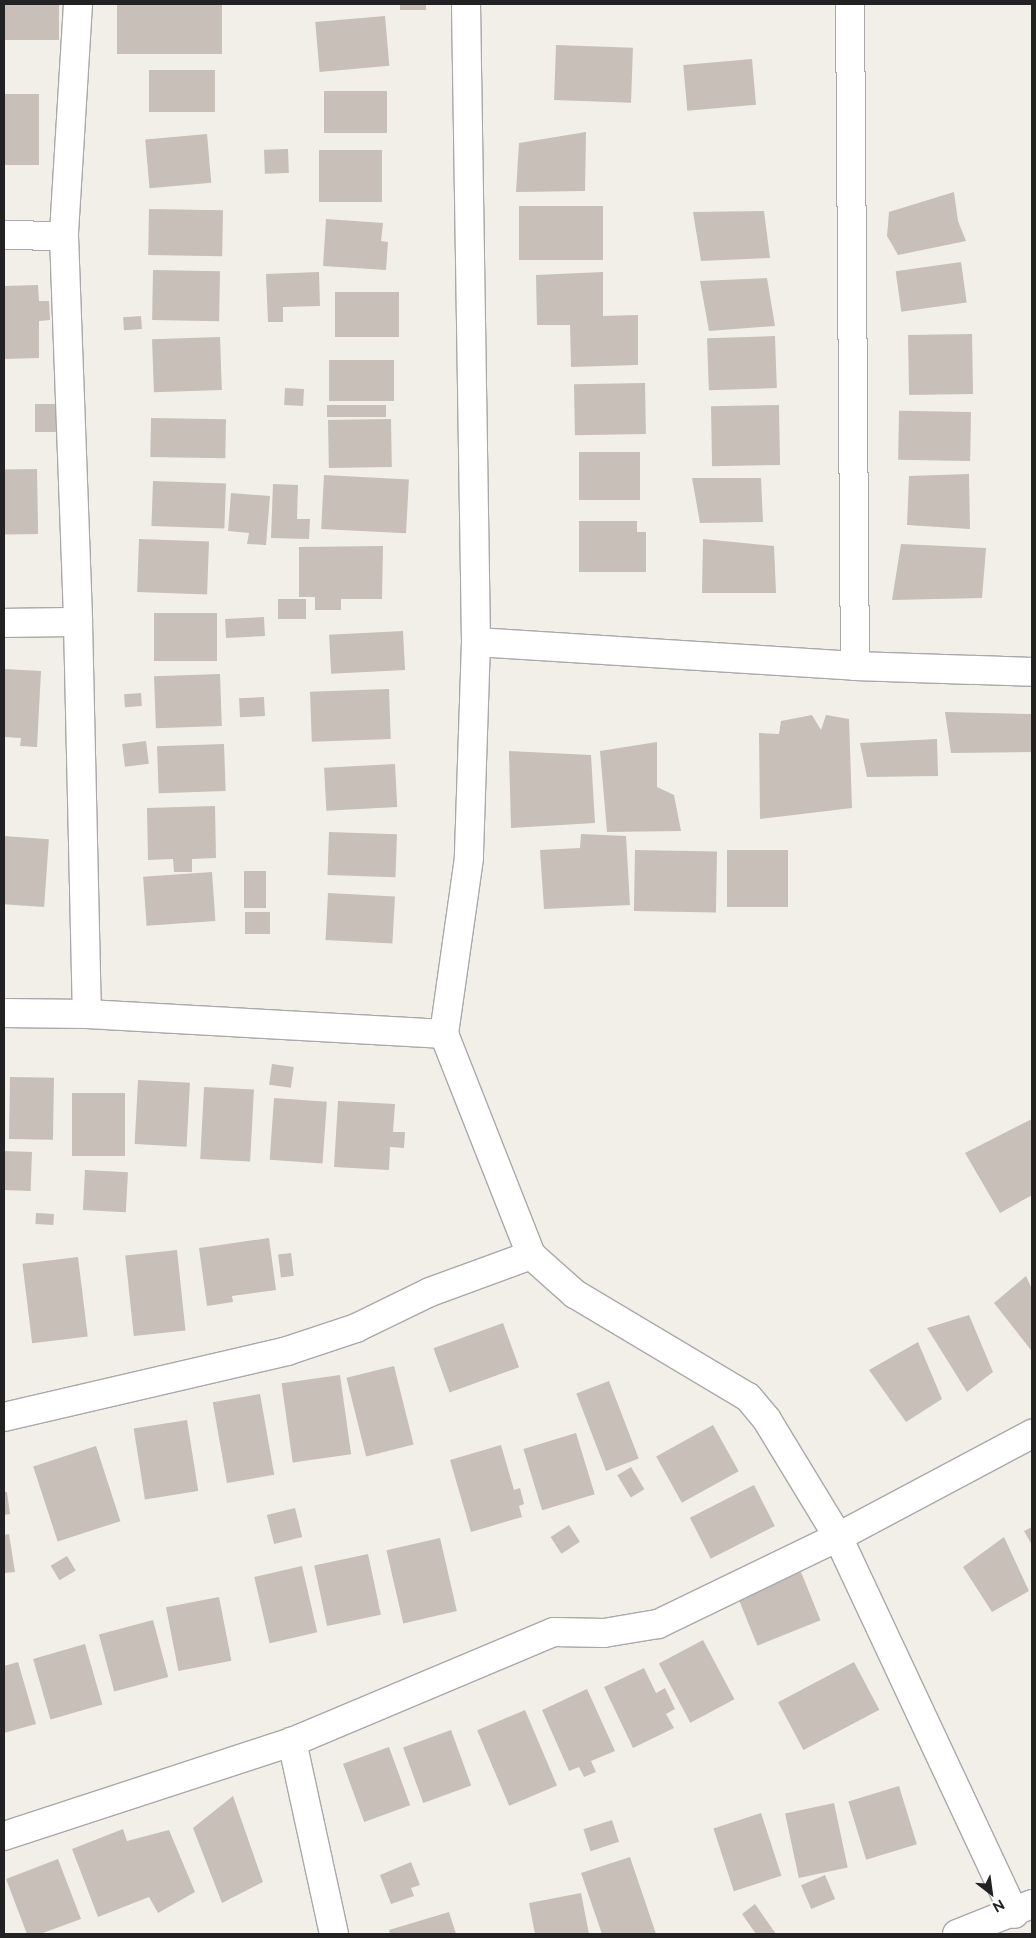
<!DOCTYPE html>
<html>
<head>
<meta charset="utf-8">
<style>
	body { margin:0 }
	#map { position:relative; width:1036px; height:1938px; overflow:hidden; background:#f2efe9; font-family:Raleway,sans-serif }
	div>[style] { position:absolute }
	.building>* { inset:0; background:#c7bfb8; transform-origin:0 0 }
	.roads { filter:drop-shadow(1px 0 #a9a9a9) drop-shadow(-1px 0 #a9a9a9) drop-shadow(0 1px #a9a9a9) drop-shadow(0 -1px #a9a9a9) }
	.street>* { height:28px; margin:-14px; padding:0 14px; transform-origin:14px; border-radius:14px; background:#fff }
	span { translate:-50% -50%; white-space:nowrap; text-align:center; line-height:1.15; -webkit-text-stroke:5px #fff; paint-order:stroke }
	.frame { position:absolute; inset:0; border:5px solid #222; pointer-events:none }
	.north { position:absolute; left:966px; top:1868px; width:50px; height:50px; -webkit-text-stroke:4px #fff; paint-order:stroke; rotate:150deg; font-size:14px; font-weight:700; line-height:20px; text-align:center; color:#222 }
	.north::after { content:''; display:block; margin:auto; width:18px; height:22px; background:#222; clip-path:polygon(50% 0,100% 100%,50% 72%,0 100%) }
</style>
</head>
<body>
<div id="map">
	<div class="building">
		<i style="left:4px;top:4px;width:55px;height:36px"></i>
		<i style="left:117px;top:4px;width:105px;height:50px"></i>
		<i style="left:400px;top:4px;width:26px;height:6px"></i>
		<i style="left:385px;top:16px;width:50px;height:70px;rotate:85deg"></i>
		<i style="left:556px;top:45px;width:77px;height:55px;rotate:2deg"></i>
		<i style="left:752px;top:59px;width:46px;height:69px;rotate:85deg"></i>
		<i style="left:215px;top:70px;width:42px;height:66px;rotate:90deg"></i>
		<i style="left:324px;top:91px;width:63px;height:42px"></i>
		<i style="left:4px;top:94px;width:35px;height:71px"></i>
		<i style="clip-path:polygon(586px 132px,585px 191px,516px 192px,519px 143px)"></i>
		<i style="left:207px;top:134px;width:49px;height:62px;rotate:85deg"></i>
		<i style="left:288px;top:149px;width:24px;height:24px;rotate:88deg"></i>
		<i style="left:319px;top:150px;width:63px;height:52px"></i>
		<i style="clip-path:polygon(954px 192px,958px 221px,966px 241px,898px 255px,887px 236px,889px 212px)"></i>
		<i style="left:519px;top:206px;width:84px;height:54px"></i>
		<i style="left:149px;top:209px;width:74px;height:46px;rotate:1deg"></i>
		<i style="clip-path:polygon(764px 211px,770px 258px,701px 261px,693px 212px)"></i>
		<i style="clip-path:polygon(326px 219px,383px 223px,381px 241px,388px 242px,386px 270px,323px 266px)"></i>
		<i style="left:961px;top:262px;width:41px;height:66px;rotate:82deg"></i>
		<i style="left:153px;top:270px;width:67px;height:50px;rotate:1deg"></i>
		<i style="clip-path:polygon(319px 272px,320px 306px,283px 307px,283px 322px,268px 322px,266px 274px)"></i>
		<i style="clip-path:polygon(603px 272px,603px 316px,638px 315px,638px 365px,571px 367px,570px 325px,537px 325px,536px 275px)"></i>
		<i style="clip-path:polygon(767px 278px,775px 326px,709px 331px,700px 281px)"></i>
		<i style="clip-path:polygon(38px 285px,39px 301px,49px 301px,50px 320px,39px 321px,39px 358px,4px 359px,4px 286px)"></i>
		<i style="left:399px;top:292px;width:45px;height:64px;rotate:90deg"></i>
		<i style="left:141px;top:316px;width:13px;height:18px;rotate:86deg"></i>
		<i style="left:972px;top:334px;width:60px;height:64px;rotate:89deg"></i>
		<i style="left:775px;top:336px;width:52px;height:68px;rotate:88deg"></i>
		<i style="left:220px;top:337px;width:53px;height:68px;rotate:88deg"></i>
		<i style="left:329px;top:360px;width:65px;height:41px"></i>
		<i style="left:645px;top:383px;width:51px;height:71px;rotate:89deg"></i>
		<i style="left:285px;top:388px;width:19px;height:17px;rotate:3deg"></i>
		<i style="left:35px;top:404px;width:24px;height:28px"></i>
		<i style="left:327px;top:405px;width:59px;height:12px"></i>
		<i style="left:779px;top:405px;width:60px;height:68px;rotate:89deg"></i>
		<i style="left:971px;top:412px;width:49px;height:72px;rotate:91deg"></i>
		<i style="left:151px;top:418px;width:75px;height:39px;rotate:1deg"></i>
		<i style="left:391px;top:419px;width:48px;height:63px;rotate:89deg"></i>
		<i style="left:579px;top:452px;width:61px;height:48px"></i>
		<i style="left:37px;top:469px;width:65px;height:33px;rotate:89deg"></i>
		<i style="clip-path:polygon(969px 474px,970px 529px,907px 525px,909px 476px)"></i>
		<i style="left:324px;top:475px;width:85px;height:54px;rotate:3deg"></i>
		<i style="clip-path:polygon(692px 478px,761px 478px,763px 522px,700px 523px)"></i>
		<i style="left:153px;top:481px;width:73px;height:45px;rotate:2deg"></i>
		<i style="clip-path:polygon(273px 484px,298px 485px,297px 519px,310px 519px,309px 539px,271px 538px)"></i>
		<i style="clip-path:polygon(231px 493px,270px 496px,266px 545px,247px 544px,249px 533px,228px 531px)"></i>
		<i style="clip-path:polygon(579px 521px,637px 521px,637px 532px,646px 532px,646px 572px,579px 572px)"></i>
		<i style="left:139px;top:539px;width:70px;height:53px;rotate:2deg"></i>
		<i style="clip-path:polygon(703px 539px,774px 546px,776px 593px,702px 593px)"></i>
		<i style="clip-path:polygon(901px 544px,986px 548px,982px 598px,892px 600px)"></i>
		<i style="clip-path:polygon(383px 546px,382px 599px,341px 599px,341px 610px,315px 610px,315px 597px,299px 597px,299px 547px)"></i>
		<i style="left:278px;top:599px;width:28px;height:20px"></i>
		<i style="left:154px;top:613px;width:63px;height:48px"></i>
		<i style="left:264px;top:617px;width:19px;height:39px;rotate:87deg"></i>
		<i style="left:403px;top:631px;width:39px;height:74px;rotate:87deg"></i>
		<i style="clip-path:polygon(4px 669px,41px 671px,37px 747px,20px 746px,21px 738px,4px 737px)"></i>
		<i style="left:220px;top:674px;width:52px;height:66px;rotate:88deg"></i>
		<i style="left:389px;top:689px;width:50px;height:79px;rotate:88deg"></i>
		<i style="left:141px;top:693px;width:13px;height:17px;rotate:86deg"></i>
		<i style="left:264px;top:697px;width:19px;height:25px;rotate:87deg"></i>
		<i style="clip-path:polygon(945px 712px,1032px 714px,1032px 752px,951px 753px)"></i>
		<i style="clip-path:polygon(812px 715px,821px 730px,826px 715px,849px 719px,852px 808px,760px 819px,759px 733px,779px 734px,781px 721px)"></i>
		<i style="clip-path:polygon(937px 739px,938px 776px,867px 777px,860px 743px)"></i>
		<i style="left:146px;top:741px;width:23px;height:24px;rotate:83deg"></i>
		<i style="clip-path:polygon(657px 742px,657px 787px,674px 795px,681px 831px,607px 832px,600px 751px)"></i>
		<i style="left:224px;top:744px;width:47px;height:67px;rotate:88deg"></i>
		<i style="clip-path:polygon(509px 751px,591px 755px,595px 823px,511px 828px)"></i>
		<i style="left:395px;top:764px;width:43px;height:71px;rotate:87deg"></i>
		<i style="clip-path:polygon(215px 806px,216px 858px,192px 859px,192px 872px,174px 872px,173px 859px,148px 860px,147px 808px)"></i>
		<i style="left:329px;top:832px;width:68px;height:43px;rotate:2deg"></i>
		<i style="clip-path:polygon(581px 834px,626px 836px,630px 905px,544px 909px,540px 850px,580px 848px)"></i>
		<i style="left:4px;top:836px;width:45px;height:68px;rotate:4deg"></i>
		<i style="left:635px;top:850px;width:82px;height:61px;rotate:1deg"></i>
		<i style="left:788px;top:850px;width:57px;height:61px;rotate:90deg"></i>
		<i style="left:244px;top:871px;width:22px;height:37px"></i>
		<i style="left:212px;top:872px;width:49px;height:69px;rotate:86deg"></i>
		<i style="left:328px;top:893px;width:67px;height:47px;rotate:3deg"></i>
		<i style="left:245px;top:912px;width:25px;height:22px"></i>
		<i style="left:272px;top:1064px;width:22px;height:21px;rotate:8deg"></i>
		<i style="left:10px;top:1077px;width:44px;height:62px;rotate:1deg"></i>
		<i style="left:138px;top:1080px;width:52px;height:64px;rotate:3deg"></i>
		<i style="left:204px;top:1087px;width:50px;height:72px;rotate:3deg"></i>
		<i style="left:72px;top:1093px;width:53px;height:63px"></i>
		<i style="left:274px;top:1098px;width:53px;height:62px;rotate:4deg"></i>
		<i style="clip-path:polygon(338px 1101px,395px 1104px,393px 1132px,405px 1132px,404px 1148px,390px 1147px,389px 1170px,334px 1167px)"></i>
		<i style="clip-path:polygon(1032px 1119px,1032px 1195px,1000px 1213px,965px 1153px)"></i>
		<i style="left:4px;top:1151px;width:28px;height:39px;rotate:2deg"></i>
		<i style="left:85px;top:1170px;width:43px;height:40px;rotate:3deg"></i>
		<i style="left:36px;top:1213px;width:18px;height:11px;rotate:3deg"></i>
		<i style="clip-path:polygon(269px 1238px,276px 1290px,232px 1296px,233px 1302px,207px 1306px,199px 1248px)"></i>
		<i style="left:177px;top:1250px;width:81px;height:52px;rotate:84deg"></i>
		<i style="left:291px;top:1253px;width:23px;height:13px;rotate:83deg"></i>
		<i style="left:78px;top:1257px;width:80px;height:56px;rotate:83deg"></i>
		<i style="clip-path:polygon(1026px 1276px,1032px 1289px,1031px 1350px,994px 1303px)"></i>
		<i style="clip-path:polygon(969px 1315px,993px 1372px,967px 1392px,927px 1328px)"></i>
		<i style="left:503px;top:1323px;width:47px;height:74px;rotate:70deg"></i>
		<i style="clip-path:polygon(918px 1342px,942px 1399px,906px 1422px,869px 1370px)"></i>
		<i style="left:394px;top:1366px;width:81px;height:49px;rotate:76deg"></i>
		<i style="left:340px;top:1375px;width:80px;height:59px;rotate:82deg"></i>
		<i style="left:609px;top:1381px;width:83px;height:35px;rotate:69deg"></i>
		<i style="left:260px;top:1394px;width:82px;height:48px;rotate:80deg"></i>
		<i style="left:187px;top:1420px;width:72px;height:54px;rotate:81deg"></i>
		<i style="left:713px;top:1425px;width:53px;height:65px;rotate:61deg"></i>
		<i style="left:576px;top:1433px;width:64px;height:55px;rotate:73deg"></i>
		<i style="clip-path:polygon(501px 1445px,514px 1490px,520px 1488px,524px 1504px,519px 1506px,522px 1517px,471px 1532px,450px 1460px)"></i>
		<i style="left:96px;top:1446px;width:79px;height:66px;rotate:72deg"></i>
		<i style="left:631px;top:1467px;width:26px;height:16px;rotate:59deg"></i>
		<i style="left:754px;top:1485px;width:46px;height:72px;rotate:63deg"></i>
		<i style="clip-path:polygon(4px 1492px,7px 1492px,10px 1514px,4px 1515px)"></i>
		<i style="left:295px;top:1508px;width:30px;height:29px;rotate:76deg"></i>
		<i style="left:569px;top:1525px;width:20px;height:22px;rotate:57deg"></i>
		<i style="clip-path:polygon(1032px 1527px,1032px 1545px,1024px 1531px)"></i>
		<i style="clip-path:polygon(9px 1534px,15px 1572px,4px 1573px,4px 1535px)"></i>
		<i style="clip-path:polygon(1004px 1537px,1029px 1591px,992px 1612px,963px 1567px)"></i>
		<i style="left:440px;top:1538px;width:75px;height:55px;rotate:77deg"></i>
		<i style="left:368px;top:1554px;width:62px;height:55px;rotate:78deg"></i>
		<i style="left:67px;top:1556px;width:17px;height:19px;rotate:59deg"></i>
		<i style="left:302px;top:1566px;width:68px;height:49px;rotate:77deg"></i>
		<i style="left:801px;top:1572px;width:52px;height:68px;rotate:68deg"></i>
		<i style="left:219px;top:1597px;width:65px;height:54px;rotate:79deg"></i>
		<i style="left:153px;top:1620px;width:59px;height:56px;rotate:75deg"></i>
		<i style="left:703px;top:1640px;width:67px;height:50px;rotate:62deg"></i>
		<i style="left:85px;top:1644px;width:63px;height:54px;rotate:74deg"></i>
		<i style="clip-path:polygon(18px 1662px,36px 1724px,4px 1733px,4px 1666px)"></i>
		<i style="left:854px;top:1662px;width:54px;height:86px;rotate:62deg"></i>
		<i style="clip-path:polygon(644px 1668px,656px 1693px,665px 1688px,675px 1709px,666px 1714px,674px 1728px,633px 1748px,604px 1687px)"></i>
		<i style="clip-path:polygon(587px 1689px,615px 1751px,591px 1761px,596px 1772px,584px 1777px,579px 1767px,569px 1771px,542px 1710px)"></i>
		<i style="left:525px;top:1710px;width:82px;height:52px;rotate:67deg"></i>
		<i style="left:451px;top:1730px;width:59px;height:51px;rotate:70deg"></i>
		<i style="left:389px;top:1747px;width:62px;height:49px;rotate:70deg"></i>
		<i style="left:899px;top:1786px;width:61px;height:53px;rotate:73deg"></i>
		<i style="clip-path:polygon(233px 1796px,263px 1882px,222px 1903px,193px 1828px)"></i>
		<i style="left:834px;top:1803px;width:66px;height:50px;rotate:78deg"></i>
		<i style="left:761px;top:1813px;width:66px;height:50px;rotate:72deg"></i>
		<i style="left:612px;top:1820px;width:23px;height:30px;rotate:72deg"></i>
		<i style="clip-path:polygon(123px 1829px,127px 1841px,169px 1830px,195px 1892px,158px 1913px,149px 1897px,98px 1917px,72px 1849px)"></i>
		<i style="clip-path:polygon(630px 1857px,656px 1934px,602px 1934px,581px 1873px)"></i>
		<i style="clip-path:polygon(58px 1859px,81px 1919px,40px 1934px,27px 1934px,6px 1879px)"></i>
		<i style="clip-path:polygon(411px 1862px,420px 1885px,411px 1888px,414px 1896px,391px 1904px,380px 1875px)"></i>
		<i style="left:825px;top:1875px;width:26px;height:26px;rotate:67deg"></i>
		<i style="clip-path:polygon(581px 1893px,589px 1934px,535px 1934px,529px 1903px)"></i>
		<i style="clip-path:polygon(755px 1904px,776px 1934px,756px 1934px,742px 1914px)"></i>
		<i style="clip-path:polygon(449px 1912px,456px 1934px,390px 1934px,389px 1930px)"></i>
	</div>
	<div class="roads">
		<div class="street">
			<i style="left:78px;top:4px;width:232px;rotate:93.5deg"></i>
			<i style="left:64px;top:236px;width:386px;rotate:87.9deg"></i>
			<i style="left:78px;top:622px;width:392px;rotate:88.7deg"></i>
			<i style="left:466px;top:4px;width:638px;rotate:89.1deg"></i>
			<i style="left:476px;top:642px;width:216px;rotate:91.9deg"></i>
			<i style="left:469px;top:858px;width:178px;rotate:98.1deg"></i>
			<i style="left:444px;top:1034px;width:238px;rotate:68.5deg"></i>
			<i style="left:531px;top:1255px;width:59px;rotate:41.6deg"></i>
			<i style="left:575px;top:1294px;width:201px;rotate:30.8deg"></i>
			<i style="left:748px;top:1397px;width:30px;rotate:50deg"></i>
			<i style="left:767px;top:1420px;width:137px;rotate:58.7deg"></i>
			<i style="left:838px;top:1537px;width:416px;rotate:64.9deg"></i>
			<i style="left:850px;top:4px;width:662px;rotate:89.57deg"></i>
			<i style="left:4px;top:235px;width:60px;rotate:1deg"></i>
			<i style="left:4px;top:623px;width:74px;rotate:-0.8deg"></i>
			<i style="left:476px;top:642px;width:380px;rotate:3.6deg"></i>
			<i style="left:855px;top:666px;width:177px;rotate:1.9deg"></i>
			<i style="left:4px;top:1013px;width:83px;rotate:0.7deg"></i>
			<i style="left:87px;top:1014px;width:358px;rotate:3.2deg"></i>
			<i style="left:4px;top:1417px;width:291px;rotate:-13.1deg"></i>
			<i style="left:287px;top:1351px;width:73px;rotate:-18.4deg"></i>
			<i style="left:356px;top:1328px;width:82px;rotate:-25.9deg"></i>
			<i style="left:430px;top:1292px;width:108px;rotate:-20.1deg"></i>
			<i style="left:4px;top:1836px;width:303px;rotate:-18.1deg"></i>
			<i style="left:334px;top:1934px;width:197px;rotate:-102.3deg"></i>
			<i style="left:292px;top:1742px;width:284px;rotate:-22.8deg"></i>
			<i style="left:554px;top:1632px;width:50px;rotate:1.1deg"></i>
			<i style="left:604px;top:1633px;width:55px;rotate:-9.5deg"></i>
			<i style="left:658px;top:1624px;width:200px;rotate:-25.8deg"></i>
			<i style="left:838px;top:1537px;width:220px;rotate:-28deg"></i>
			<i style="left:957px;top:1934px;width:81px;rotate:-21.8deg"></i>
		</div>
	</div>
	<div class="frame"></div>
	<div class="north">N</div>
</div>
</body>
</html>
